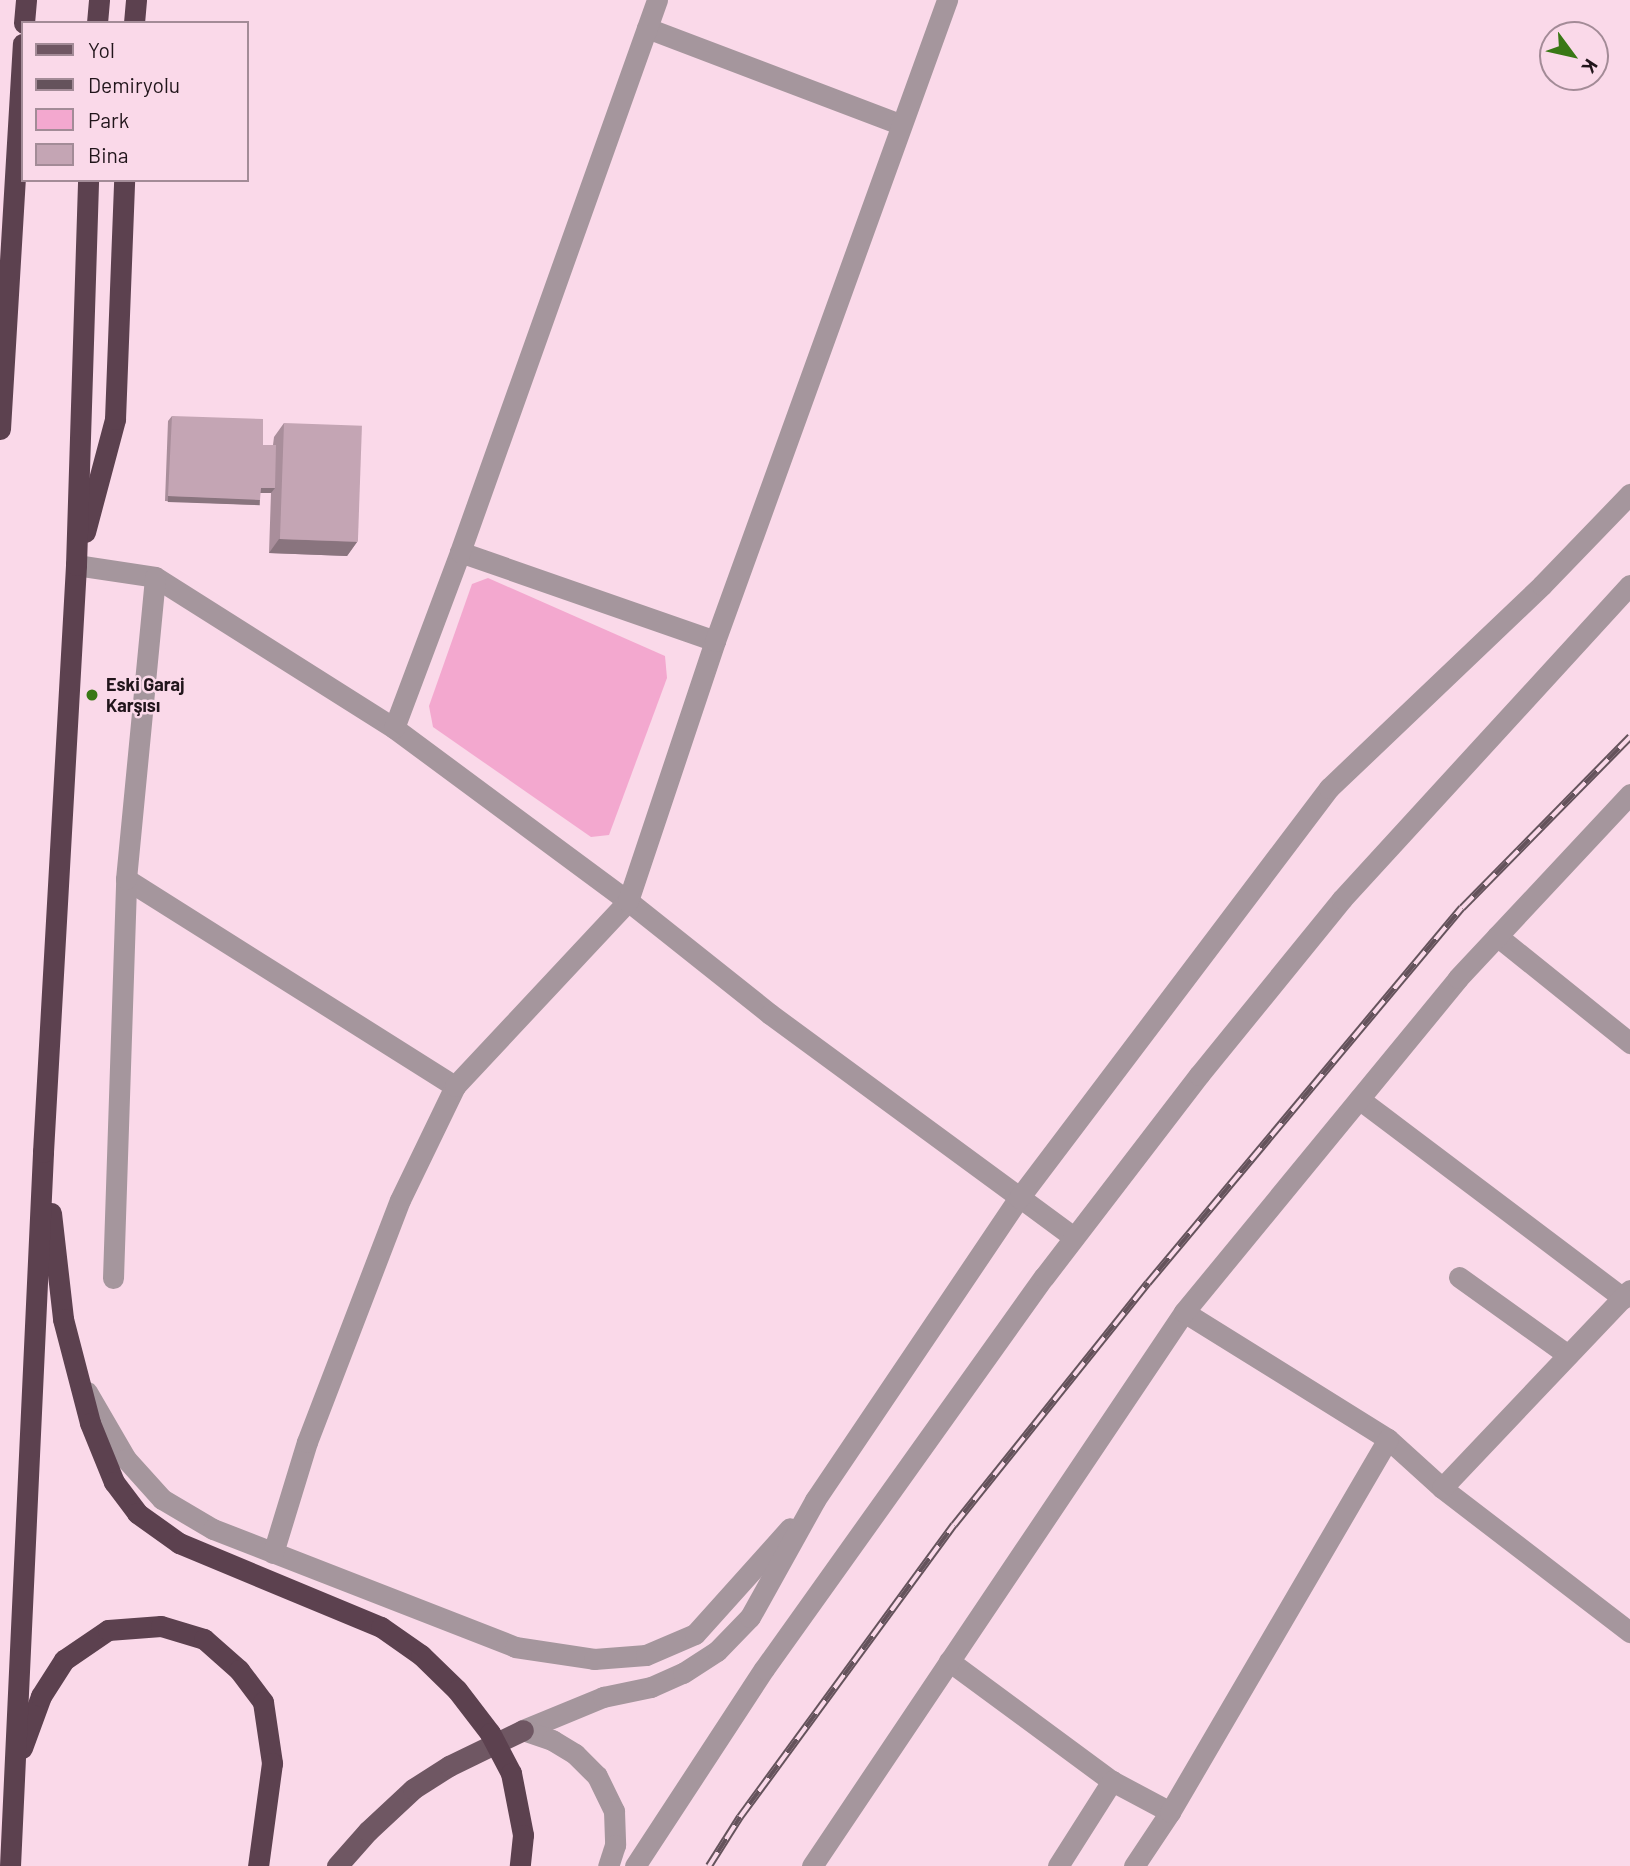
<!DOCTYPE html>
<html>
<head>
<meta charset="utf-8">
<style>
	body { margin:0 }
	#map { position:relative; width:1630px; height:1866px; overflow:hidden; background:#fad9e9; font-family:Barlow,sans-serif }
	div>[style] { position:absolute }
	.green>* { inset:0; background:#f3a8cf }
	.minor>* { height:21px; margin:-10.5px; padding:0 10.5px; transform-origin:10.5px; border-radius:10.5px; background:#a5969d }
	.major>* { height:21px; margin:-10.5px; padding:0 10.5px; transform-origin:10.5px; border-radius:10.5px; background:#6f5763 }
	.highway>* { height:21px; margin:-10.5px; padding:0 10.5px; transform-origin:10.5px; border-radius:10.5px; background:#5c414f }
	.rail>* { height:8px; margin-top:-4px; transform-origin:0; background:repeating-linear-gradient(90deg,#fad9e9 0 16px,#65535c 0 32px); box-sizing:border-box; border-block:2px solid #65535c }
	.highway-bridge>* { height:21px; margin:-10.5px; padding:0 10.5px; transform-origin:10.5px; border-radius:10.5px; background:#5c414f }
	.wall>* { inset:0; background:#a98e9b }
	.shaded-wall>* { inset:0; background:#89747e; transform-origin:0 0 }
	.building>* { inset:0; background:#c4a5b4; transform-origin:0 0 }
	.dots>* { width:19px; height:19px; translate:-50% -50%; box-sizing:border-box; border:4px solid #fad9e9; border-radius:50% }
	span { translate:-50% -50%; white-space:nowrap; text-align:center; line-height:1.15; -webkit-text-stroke:5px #fad9e9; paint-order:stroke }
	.poi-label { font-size:18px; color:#21151b; font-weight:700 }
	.left { translate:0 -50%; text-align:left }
	.legend { position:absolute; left:21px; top:21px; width:228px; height:161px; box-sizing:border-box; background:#fad9e9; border:2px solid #a38b97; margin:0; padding:9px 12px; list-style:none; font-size:21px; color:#21151b }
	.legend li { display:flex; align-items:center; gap:14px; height:35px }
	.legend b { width:35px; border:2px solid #a38b97 }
	.north { position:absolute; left:1539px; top:21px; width:70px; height:70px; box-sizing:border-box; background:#fad9e9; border:2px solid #a38b97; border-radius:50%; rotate:123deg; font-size:19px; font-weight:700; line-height:28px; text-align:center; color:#21151b }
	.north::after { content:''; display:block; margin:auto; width:24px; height:32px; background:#397815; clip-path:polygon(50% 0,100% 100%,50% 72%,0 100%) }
</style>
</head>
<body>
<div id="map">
	<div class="green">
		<i style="clip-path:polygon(488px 578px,665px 656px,667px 678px,609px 835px,591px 837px,433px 727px,429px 706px,472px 584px)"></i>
	</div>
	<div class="minor">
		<i style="left:647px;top:28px;width:271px;rotate:20.8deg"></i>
		<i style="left:460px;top:552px;width:270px;rotate:19.2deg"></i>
		<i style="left:76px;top:565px;width:80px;rotate:8.6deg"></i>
		<i style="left:155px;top:577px;width:283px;rotate:32.3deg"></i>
		<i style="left:394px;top:728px;width:291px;rotate:36.5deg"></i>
		<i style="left:628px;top:901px;width:181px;rotate:38.5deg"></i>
		<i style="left:770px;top:1014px;width:377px;rotate:36.3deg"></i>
		<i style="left:394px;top:728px;width:188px;rotate:-69.4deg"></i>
		<i style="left:460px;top:552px;width:586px;rotate:-70.36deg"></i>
		<i style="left:126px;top:879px;width:389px;rotate:32.2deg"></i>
		<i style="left:1497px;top:936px;width:171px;rotate:38.8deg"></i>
		<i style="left:1359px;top:1099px;width:331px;rotate:37deg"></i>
		<i style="left:1459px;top:1277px;width:134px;rotate:35.6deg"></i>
		<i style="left:113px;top:1278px;width:399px;rotate:-88.1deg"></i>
		<i style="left:126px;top:879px;width:303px;rotate:-84.5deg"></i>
		<i style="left:1184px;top:1312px;width:240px;rotate:31.9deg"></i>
		<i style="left:1388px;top:1439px;width:73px;rotate:42.2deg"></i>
		<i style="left:1442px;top:1488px;width:237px;rotate:37.5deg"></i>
		<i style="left:87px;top:1392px;width:78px;rotate:59.8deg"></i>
		<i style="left:126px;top:1459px;width:54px;rotate:48deg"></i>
		<i style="left:162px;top:1499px;width:59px;rotate:30.5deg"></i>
		<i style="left:213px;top:1529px;width:324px;rotate:21.3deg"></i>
		<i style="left:515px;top:1647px;width:80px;rotate:8.6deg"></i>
		<i style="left:594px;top:1659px;width:52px;rotate:-4.4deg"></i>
		<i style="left:646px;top:1655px;width:53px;rotate:-23.2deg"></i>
		<i style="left:695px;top:1634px;width:142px;rotate:-48.1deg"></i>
		<i style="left:1442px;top:1488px;width:273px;rotate:-46.5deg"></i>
		<i style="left:273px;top:1553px;width:116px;rotate:-73deg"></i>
		<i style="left:307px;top:1442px;width:259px;rotate:-69deg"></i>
		<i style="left:400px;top:1200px;width:127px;rotate:-64.2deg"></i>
		<i style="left:455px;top:1086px;width:253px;rotate:-46.9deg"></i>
		<i style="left:628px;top:901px;width:274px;rotate:-71.5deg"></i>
		<i style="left:715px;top:641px;width:682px;rotate:-70.1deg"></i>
		<i style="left:949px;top:1661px;width:202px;rotate:36.4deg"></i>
		<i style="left:1112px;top:1781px;width:66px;rotate:28.1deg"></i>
		<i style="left:523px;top:1730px;width:87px;rotate:-22.4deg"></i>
		<i style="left:603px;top:1697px;width:49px;rotate:-11.8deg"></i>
		<i style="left:651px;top:1687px;width:35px;rotate:-24deg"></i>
		<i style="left:683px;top:1673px;width:40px;rotate:-32.9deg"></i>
		<i style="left:717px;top:1651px;width:47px;rotate:-45.9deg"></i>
		<i style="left:750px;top:1617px;width:134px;rotate:-60.9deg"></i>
		<i style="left:815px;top:1500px;width:364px;rotate:-56deg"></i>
		<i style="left:1019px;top:1198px;width:514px;rotate:-52.91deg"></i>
		<i style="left:1329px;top:788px;width:294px;rotate:-43.6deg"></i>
		<i style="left:1542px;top:585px;width:127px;rotate:-46deg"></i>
		<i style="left:523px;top:1730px;width:31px;rotate:19deg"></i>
		<i style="left:552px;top:1740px;width:27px;rotate:31deg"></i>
		<i style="left:575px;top:1754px;width:31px;rotate:45deg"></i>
		<i style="left:597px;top:1776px;width:39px;rotate:64deg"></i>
		<i style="left:614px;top:1811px;width:34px;rotate:88deg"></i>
		<i style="left:615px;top:1845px;width:22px;rotate:108deg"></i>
		<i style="left:635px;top:1866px;width:235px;rotate:-56.8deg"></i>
		<i style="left:764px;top:1669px;width:482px;rotate:-54.5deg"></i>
		<i style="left:1044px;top:1277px;width:255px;rotate:-52.5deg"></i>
		<i style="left:1199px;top:1075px;width:227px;rotate:-50.9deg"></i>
		<i style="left:1342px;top:899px;width:426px;rotate:-47.5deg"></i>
		<i style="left:812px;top:1866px;width:667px;rotate:-56.12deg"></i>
		<i style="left:1184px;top:1312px;width:432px;rotate:-50.6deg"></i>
		<i style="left:1458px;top:978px;width:252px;rotate:-46.9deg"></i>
		<i style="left:1058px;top:1866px;width:101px;rotate:-57.6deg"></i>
		<i style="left:1134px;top:1866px;width:65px;rotate:-56.3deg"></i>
		<i style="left:1170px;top:1812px;width:432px;rotate:-59.7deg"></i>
	</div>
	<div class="major">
		<i style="left:337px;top:1866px;width:47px;rotate:-48.5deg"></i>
		<i style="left:368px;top:1831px;width:62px;rotate:-43deg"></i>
		<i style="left:413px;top:1789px;width:43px;rotate:-32.6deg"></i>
		<i style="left:449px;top:1766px;width:82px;rotate:-25.9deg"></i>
	</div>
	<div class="highway">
		<i style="left:24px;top:23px;width:23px;rotate:-85deg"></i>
		<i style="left:97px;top:23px;width:23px;rotate:-85deg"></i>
		<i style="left:134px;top:23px;width:23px;rotate:-85deg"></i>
		<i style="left:0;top:429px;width:386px;rotate:-86.6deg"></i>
		<i style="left:85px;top:532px;width:117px;rotate:-75.1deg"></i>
		<i style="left:115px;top:419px;width:239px;rotate:-87.8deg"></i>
		<i style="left:51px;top:1213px;width:107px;rotate:83.5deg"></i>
		<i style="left:63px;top:1319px;width:107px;rotate:75.4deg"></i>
		<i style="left:90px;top:1423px;width:64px;rotate:67.9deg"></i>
		<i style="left:114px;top:1482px;width:39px;rotate:53deg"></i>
		<i style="left:137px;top:1513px;width:52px;rotate:35.5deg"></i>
		<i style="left:22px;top:1748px;width:55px;rotate:-69.9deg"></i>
		<i style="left:41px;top:1696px;width:43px;rotate:-57.4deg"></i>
		<i style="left:64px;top:1660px;width:53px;rotate:-34.3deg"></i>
		<i style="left:108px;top:1630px;width:53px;rotate:-4.3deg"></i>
		<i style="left:161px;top:1626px;width:45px;rotate:16.8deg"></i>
		<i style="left:204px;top:1639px;width:47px;rotate:41.5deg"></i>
		<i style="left:239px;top:1670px;width:40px;rotate:53deg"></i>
		<i style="left:263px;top:1702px;width:62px;rotate:81.6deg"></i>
		<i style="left:272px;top:1763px;width:104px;rotate:97.7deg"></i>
		<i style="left:10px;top:1866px;width:715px;rotate:-87.35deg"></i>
		<i style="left:43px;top:1152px;width:588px;rotate:-86.78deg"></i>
		<i style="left:76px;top:565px;width:385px;rotate:-88.2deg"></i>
	</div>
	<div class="rail">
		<i style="left:709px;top:1866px;width:58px;rotate:-57.7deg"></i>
		<i style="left:740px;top:1817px;width:362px;rotate:-53.8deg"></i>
		<i style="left:954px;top:1525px;width:310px;rotate:-51.3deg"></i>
		<i style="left:1148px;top:1283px;width:489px;rotate:-50.1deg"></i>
		<i style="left:1462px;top:908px;width:240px;rotate:-45.5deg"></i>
	</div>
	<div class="highway-bridge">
		<i style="left:179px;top:1543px;width:219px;rotate:22.6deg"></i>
		<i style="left:381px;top:1627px;width:49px;rotate:35deg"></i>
		<i style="left:421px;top:1655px;width:50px;rotate:44.2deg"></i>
		<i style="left:457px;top:1690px;width:54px;rotate:52.5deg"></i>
		<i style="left:490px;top:1733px;width:45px;rotate:62.3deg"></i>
		<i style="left:511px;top:1773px;width:63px;rotate:79deg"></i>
		<i style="left:523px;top:1835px;width:31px;rotate:96deg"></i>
	</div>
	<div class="wall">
		<i style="clip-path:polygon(172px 416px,263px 445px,273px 445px,274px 437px,284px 423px,357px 542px,347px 556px,269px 553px,271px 493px,260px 493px,257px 505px,165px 501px,168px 421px)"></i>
	</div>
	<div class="shaded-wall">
		<i style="clip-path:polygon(261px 488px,275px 488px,271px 493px,257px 493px)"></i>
		<i style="left:168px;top:496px;width:92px;height:6px;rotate:2deg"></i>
		<i style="clip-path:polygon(279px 539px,357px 542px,347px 556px,269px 553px)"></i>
	</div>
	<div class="building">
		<i style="clip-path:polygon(172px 416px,263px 419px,263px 445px,276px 445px,275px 488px,261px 488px,260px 500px,168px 496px)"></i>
		<i style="left:284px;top:423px;width:78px;height:116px;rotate:2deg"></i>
	</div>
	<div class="dots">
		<i style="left:92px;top:695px;background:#397815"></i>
	</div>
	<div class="poi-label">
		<span class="left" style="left:106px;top:695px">Eski Garaj<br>Karşısı</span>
	</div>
	<ul class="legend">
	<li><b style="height:9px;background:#6f5763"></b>Yol</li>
	<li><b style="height:9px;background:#65535c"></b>Demiryolu</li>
	<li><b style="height:19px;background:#f3a8cf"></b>Park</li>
	<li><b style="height:19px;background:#c4a5b4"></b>Bina</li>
	</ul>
	<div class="north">K</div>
</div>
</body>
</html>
